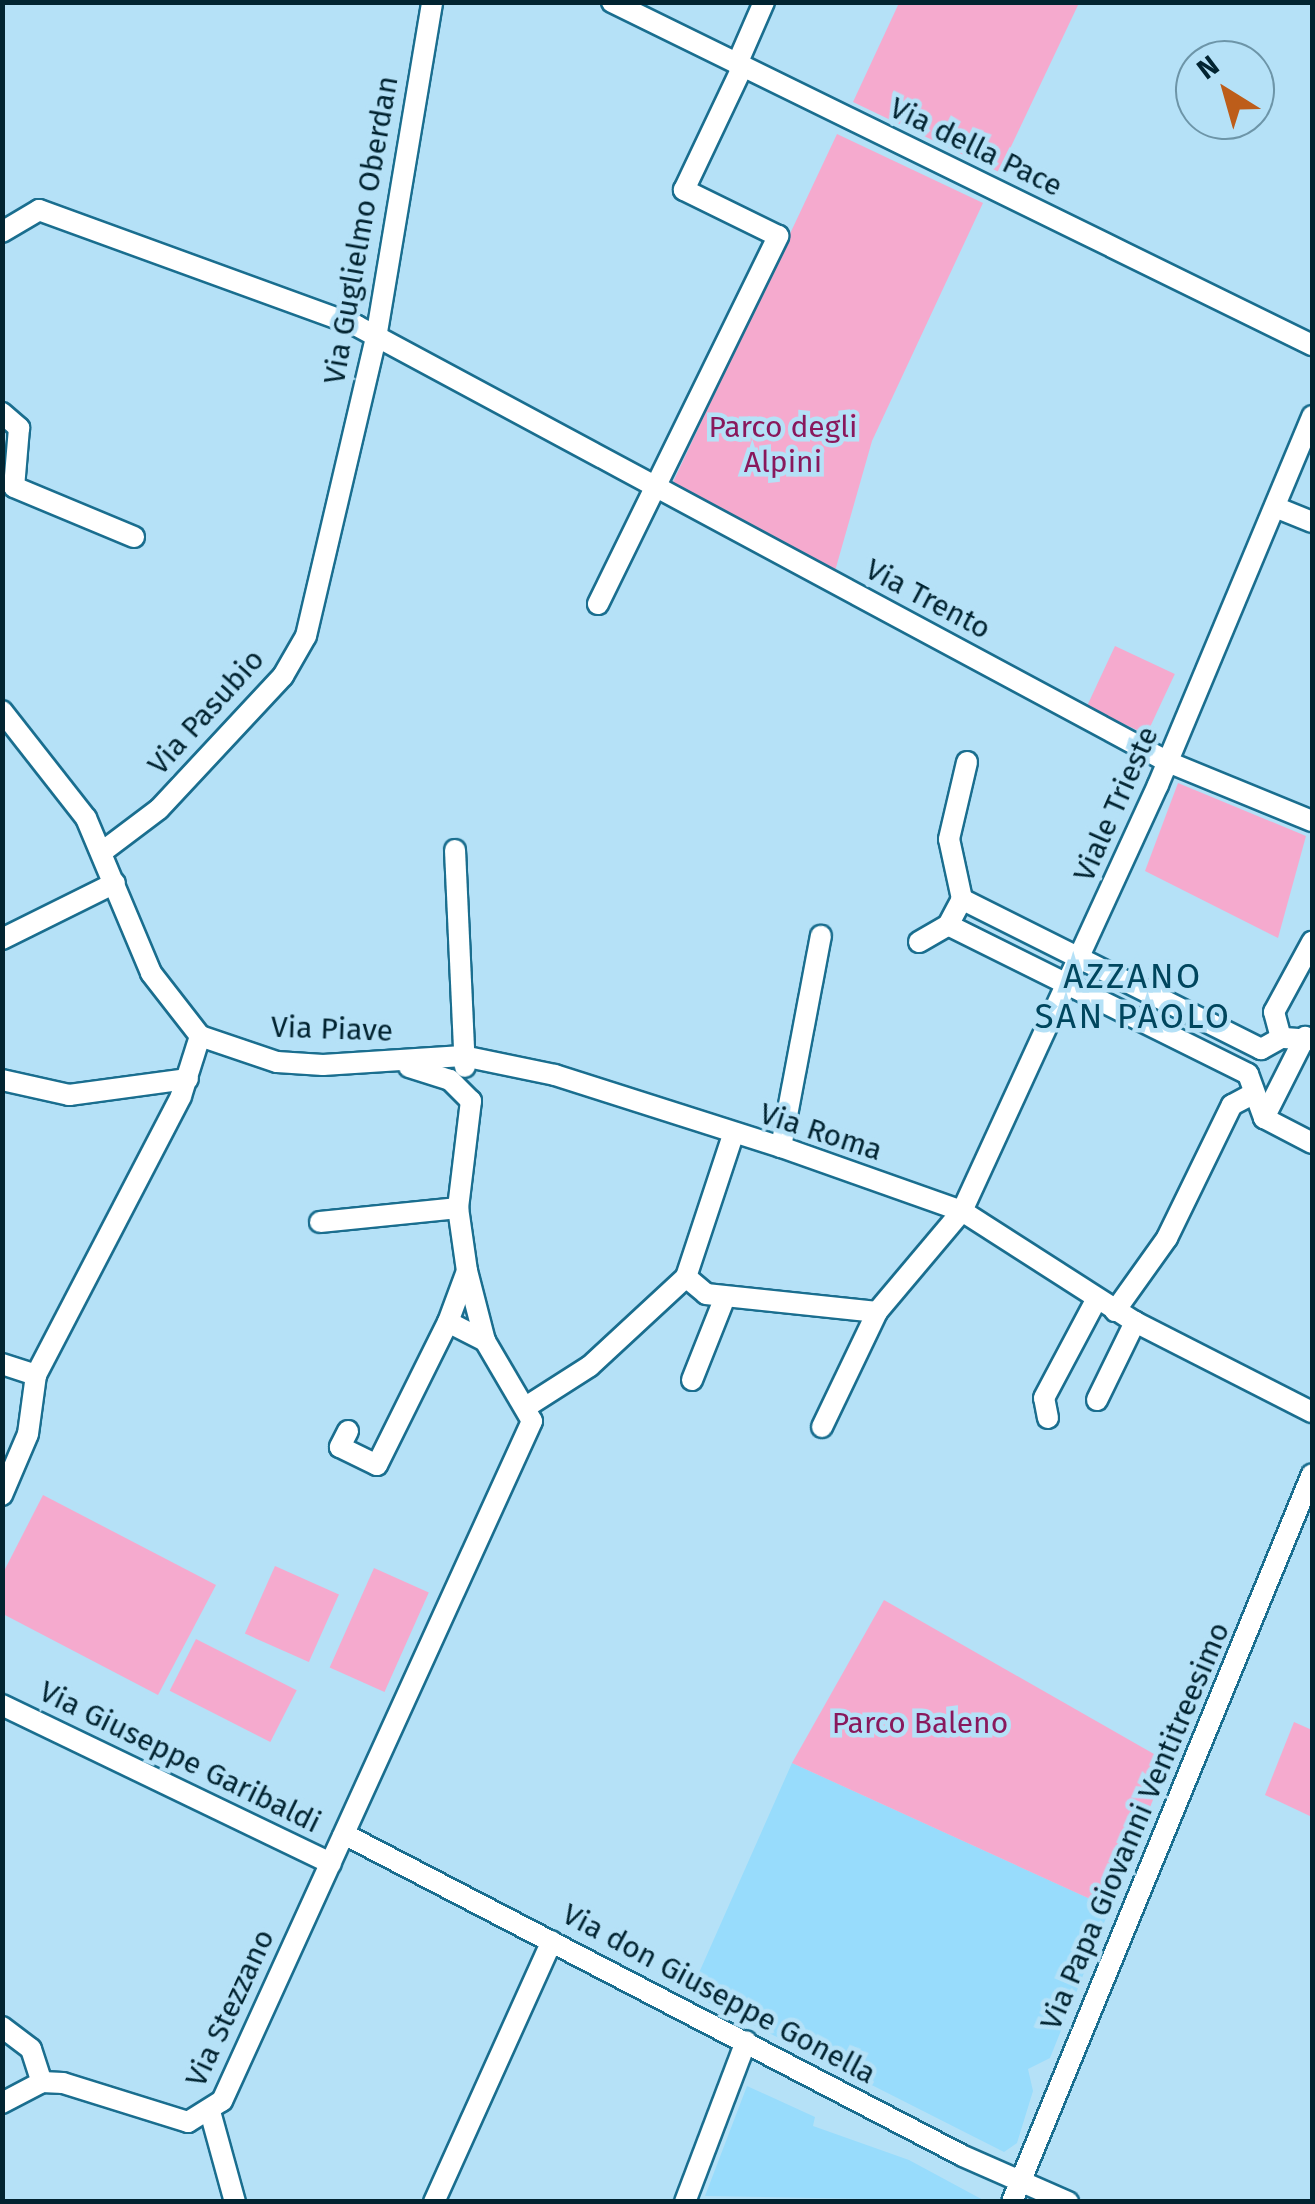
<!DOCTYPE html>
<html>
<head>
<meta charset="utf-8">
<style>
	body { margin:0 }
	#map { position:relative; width:1315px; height:2204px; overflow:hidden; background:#b5e1f7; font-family:"Fira Sans",sans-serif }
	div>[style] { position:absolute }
	.built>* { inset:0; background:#98dcfc }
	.green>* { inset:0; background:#f5aace; transform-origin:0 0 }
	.roads { filter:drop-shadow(2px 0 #1a6e8f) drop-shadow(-2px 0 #1a6e8f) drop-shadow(0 2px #1a6e8f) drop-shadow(0 -2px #1a6e8f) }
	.minor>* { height:20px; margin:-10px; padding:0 10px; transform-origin:10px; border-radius:10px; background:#fff }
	span { translate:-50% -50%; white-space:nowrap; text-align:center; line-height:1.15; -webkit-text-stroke:9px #b5e1f7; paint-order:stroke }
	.street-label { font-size:30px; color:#022431 }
	.park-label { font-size:30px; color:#89185c }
	.quarter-label { font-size:35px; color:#00465e; letter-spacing:2.5px }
	.frame { position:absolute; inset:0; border:5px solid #022431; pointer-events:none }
	.north { position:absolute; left:1175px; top:40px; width:100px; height:100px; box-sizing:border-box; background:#b5e1f7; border:2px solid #6d95a8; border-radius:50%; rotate:323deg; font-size:28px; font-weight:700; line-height:40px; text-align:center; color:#022431 }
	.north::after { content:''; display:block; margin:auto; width:35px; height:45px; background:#bd5d1a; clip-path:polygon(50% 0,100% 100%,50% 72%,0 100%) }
</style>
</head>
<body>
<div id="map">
	<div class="built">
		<i style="clip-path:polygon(792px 1763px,1110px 1908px,1050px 2058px,1028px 2069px,1033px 2091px,1017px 2143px,1004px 2152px,690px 1993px)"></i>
		<i style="clip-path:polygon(747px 2086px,815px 2117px,813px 2126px,909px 2160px,985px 2201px,705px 2196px)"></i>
	</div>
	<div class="green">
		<i style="clip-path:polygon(899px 3px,1079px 3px,999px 172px,853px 102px)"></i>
		<i style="clip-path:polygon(837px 134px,983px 203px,872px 441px,835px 571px,672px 484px)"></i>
		<i style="left:1115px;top:646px;width:66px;height:67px;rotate:25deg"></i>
		<i style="clip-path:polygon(1178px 783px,1306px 836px,1278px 938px,1145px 871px)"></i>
		<i style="clip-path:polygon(43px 1495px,216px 1585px,158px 1695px,3px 1614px,3px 1573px)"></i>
		<i style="left:275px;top:1566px;width:70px;height:74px;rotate:24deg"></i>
		<i style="left:374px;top:1568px;width:60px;height:109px;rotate:24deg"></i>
		<i style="clip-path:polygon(884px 1600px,1168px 1762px,1110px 1908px,792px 1763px)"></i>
		<i style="left:196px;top:1639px;width:113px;height:58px;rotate:27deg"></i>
		<i style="clip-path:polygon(1294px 1722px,1312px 1730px,1312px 1817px,1265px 1795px)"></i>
	</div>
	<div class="roads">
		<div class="minor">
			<i style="left:612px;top:2px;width:780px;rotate:26.1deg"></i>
			<i style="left:737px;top:64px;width:68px;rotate:-66.5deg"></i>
			<i style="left:2px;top:232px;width:43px;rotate:-30.7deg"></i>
			<i style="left:39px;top:210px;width:338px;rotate:20deg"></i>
			<i style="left:357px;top:326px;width:921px;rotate:28.26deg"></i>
			<i style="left:1168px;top:762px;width:156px;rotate:22.3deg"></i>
			<i style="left:2px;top:413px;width:23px;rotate:41deg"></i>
			<i style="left:19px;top:428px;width:59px;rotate:94.8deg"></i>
			<i style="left:14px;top:487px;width:130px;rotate:22.6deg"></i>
			<i style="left:1275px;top:507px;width:40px;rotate:22deg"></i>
			<i style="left:598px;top:604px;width:410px;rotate:-63.9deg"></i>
			<i style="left:778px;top:236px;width:105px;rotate:-153.9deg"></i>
			<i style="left:684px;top:190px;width:137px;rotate:-64.6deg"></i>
			<i style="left:2px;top:711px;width:136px;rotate:51.9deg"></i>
			<i style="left:86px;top:818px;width:168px;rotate:67.2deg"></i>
			<i style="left:151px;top:973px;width:80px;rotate:52.1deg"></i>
			<i style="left:200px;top:1036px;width:81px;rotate:18.7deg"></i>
			<i style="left:277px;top:1062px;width:46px;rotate:3.7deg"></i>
			<i style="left:323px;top:1065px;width:140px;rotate:-3.7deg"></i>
			<i style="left:463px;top:1056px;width:94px;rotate:11.7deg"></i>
			<i style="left:555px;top:1075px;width:237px;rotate:17.7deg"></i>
			<i style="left:781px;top:1147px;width:192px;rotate:19.5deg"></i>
			<i style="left:962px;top:1211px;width:206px;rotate:32.7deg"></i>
			<i style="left:1135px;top:1322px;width:199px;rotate:27deg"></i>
			<i style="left:455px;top:850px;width:217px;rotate:87.4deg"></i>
			<i style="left:102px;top:852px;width:71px;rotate:-37deg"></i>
			<i style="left:159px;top:809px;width:182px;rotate:-47deg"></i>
			<i style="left:283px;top:676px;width:46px;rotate:-60.1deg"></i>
			<i style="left:306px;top:636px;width:306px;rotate:-76.8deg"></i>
			<i style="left:376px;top:338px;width:341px;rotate:-80.5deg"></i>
			<i style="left:962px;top:899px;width:61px;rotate:-102.2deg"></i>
			<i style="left:949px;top:839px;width:79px;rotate:-76.8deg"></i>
			<i style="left:2px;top:939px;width:126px;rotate:-26.4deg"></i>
			<i style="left:919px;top:942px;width:34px;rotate:-30deg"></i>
			<i style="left:1281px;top:1038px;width:27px;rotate:-105deg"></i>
			<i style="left:1274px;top:1012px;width:80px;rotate:-61.5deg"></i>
			<i style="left:1312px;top:1040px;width:31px;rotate:-176deg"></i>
			<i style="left:1281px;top:1038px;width:23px;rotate:151deg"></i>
			<i style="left:1261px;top:1049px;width:335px;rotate:-153.4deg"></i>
			<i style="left:962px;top:899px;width:30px;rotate:118deg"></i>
			<i style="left:948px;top:925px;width:335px;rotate:26.4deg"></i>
			<i style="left:1248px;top:1074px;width:47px;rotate:70deg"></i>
			<i style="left:1264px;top:1118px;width:54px;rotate:27.5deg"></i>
			<i style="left:2px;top:1080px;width:69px;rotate:12.6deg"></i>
			<i style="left:69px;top:1095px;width:120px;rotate:-7.7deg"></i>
			<i style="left:1264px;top:1118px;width:91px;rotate:-63.2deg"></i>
			<i style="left:733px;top:1135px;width:150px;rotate:108.3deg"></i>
			<i style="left:686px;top:1277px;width:26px;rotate:40deg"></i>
			<i style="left:706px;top:1294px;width:172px;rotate:6deg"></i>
			<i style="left:877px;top:1312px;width:132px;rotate:-49.9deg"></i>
			<i style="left:962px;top:1211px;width:469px;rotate:-65.3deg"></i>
			<i style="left:1158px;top:785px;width:400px;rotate:-67.3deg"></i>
			<i style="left:781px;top:1147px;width:215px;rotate:-79.3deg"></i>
			<i style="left:320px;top:1222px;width:139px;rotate:-5.8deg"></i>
			<i style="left:467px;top:1271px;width:54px;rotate:110.4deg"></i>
			<i style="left:448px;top:1322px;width:42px;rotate:27.2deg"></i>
			<i style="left:1115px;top:1311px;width:90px;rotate:-54.5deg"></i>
			<i style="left:1167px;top:1238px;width:148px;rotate:-64deg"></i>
			<i style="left:1232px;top:1105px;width:19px;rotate:-28deg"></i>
			<i style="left:2px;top:1364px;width:36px;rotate:18deg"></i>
			<i style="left:692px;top:1380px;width:89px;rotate:-68.3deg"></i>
			<i style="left:1097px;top:1400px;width:87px;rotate:-64deg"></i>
			<i style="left:529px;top:1405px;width:72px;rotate:-32.6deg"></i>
			<i style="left:590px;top:1366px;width:131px;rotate:-42.8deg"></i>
			<i style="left:1048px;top:1418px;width:20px;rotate:-101deg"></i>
			<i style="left:1044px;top:1398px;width:111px;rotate:-62deg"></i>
			<i style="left:822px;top:1427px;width:127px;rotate:-64.4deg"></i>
			<i style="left:348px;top:1431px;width:18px;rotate:117deg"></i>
			<i style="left:340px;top:1447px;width:41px;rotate:25.9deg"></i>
			<i style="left:377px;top:1465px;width:160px;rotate:-63.6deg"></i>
			<i style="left:2px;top:1495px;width:66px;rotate:-66.9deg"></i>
			<i style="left:28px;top:1434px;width:60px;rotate:-82.3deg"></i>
			<i style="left:36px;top:1375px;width:314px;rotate:-62.5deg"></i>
			<i style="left:181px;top:1096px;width:63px;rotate:-72.4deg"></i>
			<i style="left:2px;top:1705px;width:365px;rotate:25.7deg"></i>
			<i style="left:344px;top:1834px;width:698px;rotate:27.48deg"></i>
			<i style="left:963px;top:2156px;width:115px;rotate:23.7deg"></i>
			<i style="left:2px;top:2027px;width:36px;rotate:37deg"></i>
			<i style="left:31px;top:2049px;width:35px;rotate:72deg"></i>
			<i style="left:2px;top:2103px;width:45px;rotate:-27.7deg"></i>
			<i style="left:42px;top:2082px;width:21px;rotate:3deg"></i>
			<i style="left:63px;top:2083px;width:131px;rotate:17.3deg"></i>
			<i style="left:188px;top:2122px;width:40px;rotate:-32deg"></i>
			<i style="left:222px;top:2101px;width:747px;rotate:-65.49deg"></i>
			<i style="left:532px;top:1421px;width:93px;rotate:-120.4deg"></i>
			<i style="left:485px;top:1341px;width:72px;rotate:-104.4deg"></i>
			<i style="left:467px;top:1271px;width:64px;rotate:-98.1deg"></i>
			<i style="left:458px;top:1208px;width:108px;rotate:-83.1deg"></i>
			<i style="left:471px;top:1101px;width:30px;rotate:-135deg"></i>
			<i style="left:450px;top:1080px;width:43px;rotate:-162.4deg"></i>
			<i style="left:211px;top:2115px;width:90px;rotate:74.6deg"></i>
			<i style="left:434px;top:2202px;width:286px;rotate:-65.7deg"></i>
			<i style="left:685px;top:2202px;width:172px;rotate:-69.2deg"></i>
			<i style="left:1012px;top:2202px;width:787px;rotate:-67.6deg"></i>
		</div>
	</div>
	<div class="street-label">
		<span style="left:976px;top:147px;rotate:26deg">Via della Pace</span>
		<span style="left:361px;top:230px;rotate:-80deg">Via Guglielmo Oberdan</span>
		<span style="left:928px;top:599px;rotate:28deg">Via Trento</span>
		<span style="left:206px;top:712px;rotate:-48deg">Via Pasubio</span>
		<span style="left:1116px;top:804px;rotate:-66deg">Viale Trieste</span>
		<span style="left:332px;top:1029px;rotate:2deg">Via Piave</span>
		<span style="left:821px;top:1132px;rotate:18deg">Via Roma</span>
		<span style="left:180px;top:1757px;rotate:26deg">Via Giuseppe Garibaldi</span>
		<span style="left:1135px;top:1826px;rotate:-67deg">Via Papa Giovanni Ventitreesimo</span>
		<span style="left:719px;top:1994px;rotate:28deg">Via don Giuseppe Gonella</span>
		<span style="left:230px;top:2008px;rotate:-65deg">Via Stezzano</span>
	</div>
	<div class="park-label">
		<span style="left:783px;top:444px">Parco degli<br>Alpini</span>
		<span style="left:920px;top:1723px">Parco Baleno</span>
	</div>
	<div class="quarter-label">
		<span style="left:1133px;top:996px">AZZANO<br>SAN PAOLO</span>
	</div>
	<div class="frame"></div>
	<div class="north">N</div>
</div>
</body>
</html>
